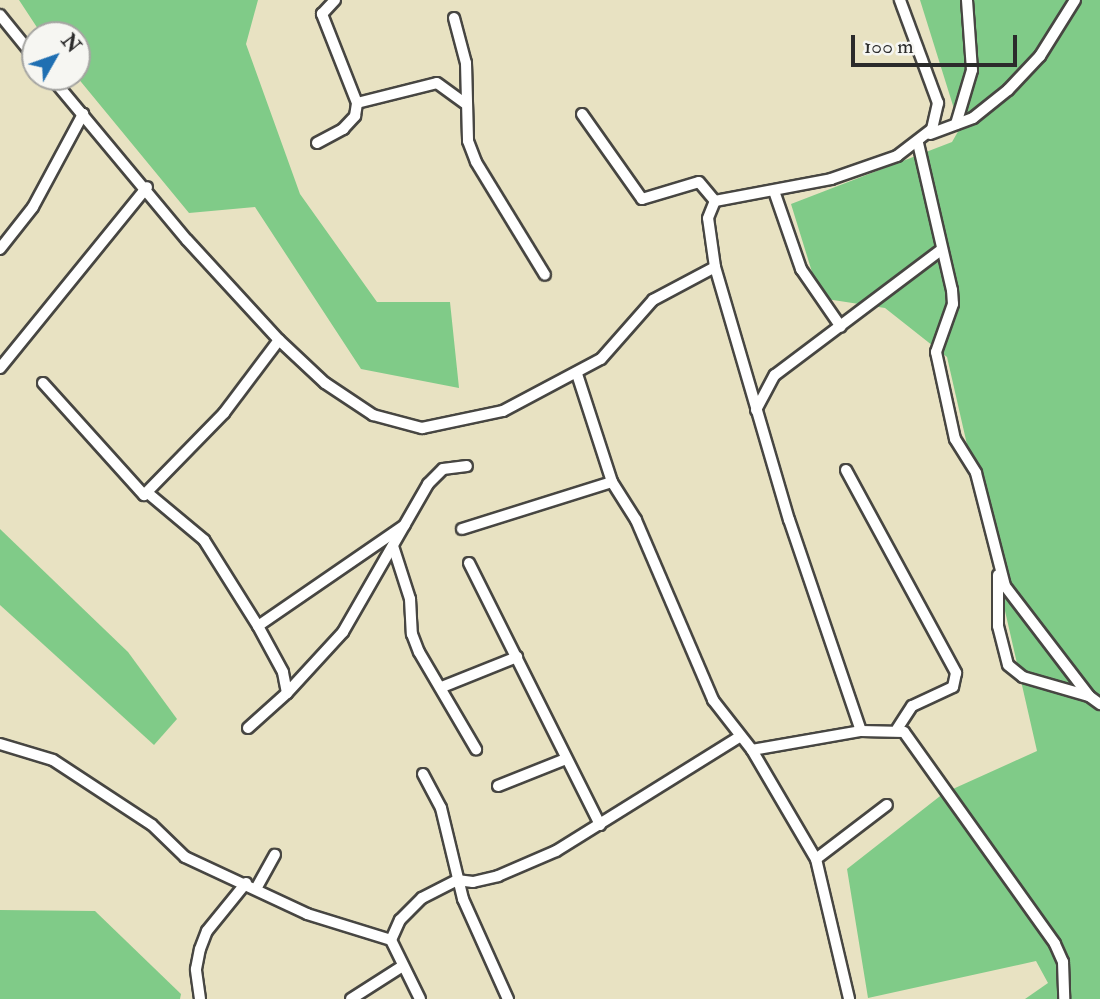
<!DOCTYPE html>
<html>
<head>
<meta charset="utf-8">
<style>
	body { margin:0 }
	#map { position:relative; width:1100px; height:999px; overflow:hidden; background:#e8e2c2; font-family:"IM FELL Double Pica",serif }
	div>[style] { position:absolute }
	.green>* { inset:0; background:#80cb88 }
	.roads { filter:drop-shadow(2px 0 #474642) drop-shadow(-2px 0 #474642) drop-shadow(0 2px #474642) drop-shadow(0 -2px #474642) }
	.street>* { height:10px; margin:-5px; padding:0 5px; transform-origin:5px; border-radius:5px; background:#fff }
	span { translate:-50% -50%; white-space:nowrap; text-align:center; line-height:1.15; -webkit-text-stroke:5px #f6f6f2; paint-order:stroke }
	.north { position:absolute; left:21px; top:21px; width:70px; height:70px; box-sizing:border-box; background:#f6f6f2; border:2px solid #a5a5a2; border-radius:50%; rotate:50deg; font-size:19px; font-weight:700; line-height:28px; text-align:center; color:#2b2b2b }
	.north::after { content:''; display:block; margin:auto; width:24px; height:32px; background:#1f6fb2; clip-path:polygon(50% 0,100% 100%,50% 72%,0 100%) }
	.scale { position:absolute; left:851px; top:35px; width:166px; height:32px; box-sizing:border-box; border:4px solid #2b2b2b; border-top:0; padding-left:9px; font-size:21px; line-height:24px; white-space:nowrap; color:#2b2b2b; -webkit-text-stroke:5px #f6f6f2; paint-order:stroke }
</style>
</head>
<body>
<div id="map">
	<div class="green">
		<i style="clip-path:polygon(19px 0,258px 0,246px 44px,300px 194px,377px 302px,450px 302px,459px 388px,361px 369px,255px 207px,189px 213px,77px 77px,77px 35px,42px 35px)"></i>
		<i style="clip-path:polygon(920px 0,1100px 0,1100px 999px,1025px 999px,1048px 983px,1036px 961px,868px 998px,847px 869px,944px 793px,1037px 751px,947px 357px,885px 308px,820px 298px,791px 204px,952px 142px,960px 128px)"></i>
		<i style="clip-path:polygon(0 529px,128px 652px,177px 719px,154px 745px,0 605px)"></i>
		<i style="clip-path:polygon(0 910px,95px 911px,181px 994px,180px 999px,0 999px)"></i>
	</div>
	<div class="roads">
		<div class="street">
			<i style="left:0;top:15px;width:55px;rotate:50.9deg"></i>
			<i style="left:454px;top:18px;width:47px;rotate:75.1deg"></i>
			<i style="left:466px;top:63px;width:78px;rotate:88.5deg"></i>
			<i style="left:468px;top:141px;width:22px;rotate:69deg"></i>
			<i style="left:476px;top:162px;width:132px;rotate:58.6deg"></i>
			<i style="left:51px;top:77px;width:212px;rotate:50.2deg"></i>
			<i style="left:187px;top:240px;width:136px;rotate:47.4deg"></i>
			<i style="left:279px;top:340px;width:63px;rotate:43.1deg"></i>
			<i style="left:325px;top:383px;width:58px;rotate:33.7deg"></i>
			<i style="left:373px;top:415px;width:51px;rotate:14.9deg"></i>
			<i style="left:422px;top:428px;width:83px;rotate:-11.9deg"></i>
			<i style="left:503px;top:411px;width:111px;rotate:-28deg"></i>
			<i style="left:601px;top:359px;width:79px;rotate:-48.6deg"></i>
			<i style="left:653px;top:300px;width:70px;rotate:-28deg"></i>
			<i style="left:357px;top:103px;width:82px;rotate:-14deg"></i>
			<i style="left:437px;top:83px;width:34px;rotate:36deg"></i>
			<i style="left:582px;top:114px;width:104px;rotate:54.8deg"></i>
			<i style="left:642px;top:199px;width:59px;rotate:-16.6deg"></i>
			<i style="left:699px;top:182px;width:25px;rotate:50deg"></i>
			<i style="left:956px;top:124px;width:56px;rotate:-73.5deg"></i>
			<i style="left:972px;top:70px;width:70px;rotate:-94.1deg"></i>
			<i style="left:930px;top:134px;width:46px;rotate:-20.4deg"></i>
			<i style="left:973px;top:118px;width:45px;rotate:-38.7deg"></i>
			<i style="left:1008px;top:90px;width:47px;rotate:-46.7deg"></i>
			<i style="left:1040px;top:56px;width:66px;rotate:-58deg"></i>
			<i style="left:317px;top:143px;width:30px;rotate:-28deg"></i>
			<i style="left:343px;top:129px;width:18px;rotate:-47deg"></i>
			<i style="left:355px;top:116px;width:13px;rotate:-81deg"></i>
			<i style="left:357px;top:103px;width:96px;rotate:-111.5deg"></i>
			<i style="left:322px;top:14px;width:19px;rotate:-47deg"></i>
			<i style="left:918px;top:143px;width:151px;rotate:77deg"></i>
			<i style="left:952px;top:290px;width:14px;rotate:86deg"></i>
			<i style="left:953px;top:304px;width:51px;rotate:109.5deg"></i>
			<i style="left:936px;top:352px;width:89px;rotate:77.7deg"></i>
			<i style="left:955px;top:439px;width:40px;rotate:58deg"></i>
			<i style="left:976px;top:473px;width:117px;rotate:75.6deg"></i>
			<i style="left:1005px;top:586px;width:138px;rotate:52.6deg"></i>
			<i style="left:1089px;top:696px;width:14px;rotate:36deg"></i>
			<i style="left:774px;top:191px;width:83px;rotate:70.9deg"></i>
			<i style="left:801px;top:269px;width:70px;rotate:55.4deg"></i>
			<i style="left:0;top:249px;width:53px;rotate:-51.8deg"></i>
			<i style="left:33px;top:207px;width:106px;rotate:-61.7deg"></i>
			<i style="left:0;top:368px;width:233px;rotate:-50.9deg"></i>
			<i style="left:577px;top:374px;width:114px;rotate:72deg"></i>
			<i style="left:612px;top:482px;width:45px;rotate:57.7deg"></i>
			<i style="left:636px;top:520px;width:196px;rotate:66.8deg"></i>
			<i style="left:713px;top:700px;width:63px;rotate:52deg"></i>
			<i style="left:752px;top:750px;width:126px;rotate:59.6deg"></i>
			<i style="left:816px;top:859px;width:144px;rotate:76.7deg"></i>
			<i style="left:43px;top:383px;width:151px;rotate:48deg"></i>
			<i style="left:144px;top:495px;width:115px;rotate:-45.7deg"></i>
			<i style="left:224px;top:413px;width:91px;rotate:-53deg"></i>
			<i style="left:756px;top:410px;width:40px;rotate:-62deg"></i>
			<i style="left:775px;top:375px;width:209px;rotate:-37deg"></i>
			<i style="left:846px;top:470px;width:231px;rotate:61.5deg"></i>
			<i style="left:956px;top:673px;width:14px;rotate:102deg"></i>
			<i style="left:953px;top:687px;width:45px;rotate:155.1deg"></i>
			<i style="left:912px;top:706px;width:27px;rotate:123deg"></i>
			<i style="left:149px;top:494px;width:72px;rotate:39.9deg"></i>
			<i style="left:204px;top:540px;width:102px;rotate:57.9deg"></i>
			<i style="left:258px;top:626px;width:178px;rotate:-34.5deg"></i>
			<i style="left:462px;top:529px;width:157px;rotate:-17.4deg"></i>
			<i style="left:393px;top:546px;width:56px;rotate:72.2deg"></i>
			<i style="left:410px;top:599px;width:35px;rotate:87deg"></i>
			<i style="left:412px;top:634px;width:19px;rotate:69deg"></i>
			<i style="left:419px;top:652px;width:113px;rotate:59.6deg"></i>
			<i style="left:469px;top:563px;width:293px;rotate:63.4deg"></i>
			<i style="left:998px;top:575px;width:51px;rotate:90deg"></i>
			<i style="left:998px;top:626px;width:40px;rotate:75.6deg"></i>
			<i style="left:1008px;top:665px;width:19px;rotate:39deg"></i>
			<i style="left:1023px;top:677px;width:69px;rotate:16.1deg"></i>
			<i style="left:442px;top:687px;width:81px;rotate:-21.8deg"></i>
			<i style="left:287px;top:693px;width:83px;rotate:-47.4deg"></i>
			<i style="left:343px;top:632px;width:171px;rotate:-60.1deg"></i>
			<i style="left:428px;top:484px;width:21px;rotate:-45deg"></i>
			<i style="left:443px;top:469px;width:24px;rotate:-7deg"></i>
			<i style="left:248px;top:728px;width:52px;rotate:-41.9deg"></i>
			<i style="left:287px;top:693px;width:21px;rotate:-101deg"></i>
			<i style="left:283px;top:672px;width:52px;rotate:-118.5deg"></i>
			<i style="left:861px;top:731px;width:223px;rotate:-108.8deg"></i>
			<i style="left:789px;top:520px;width:264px;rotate:-106.3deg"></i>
			<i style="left:715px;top:267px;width:49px;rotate:-98.1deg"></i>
			<i style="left:708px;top:218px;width:18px;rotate:-68deg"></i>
			<i style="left:715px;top:201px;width:118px;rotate:-10.7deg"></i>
			<i style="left:831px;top:179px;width:70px;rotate:-19.2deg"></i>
			<i style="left:897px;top:156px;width:44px;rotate:-37.6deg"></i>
			<i style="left:932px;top:129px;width:27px;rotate:-77deg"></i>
			<i style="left:938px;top:103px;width:110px;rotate:-110.3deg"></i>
			<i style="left:0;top:744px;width:55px;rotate:16.8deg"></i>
			<i style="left:53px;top:760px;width:118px;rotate:33.3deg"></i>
			<i style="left:152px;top:825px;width:46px;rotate:44.1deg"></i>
			<i style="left:185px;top:857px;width:135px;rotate:25deg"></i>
			<i style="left:307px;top:914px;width:88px;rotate:17.2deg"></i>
			<i style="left:752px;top:750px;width:111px;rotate:-9.9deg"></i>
			<i style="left:861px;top:731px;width:43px;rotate:1.3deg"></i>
			<i style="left:904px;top:732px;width:260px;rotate:54.5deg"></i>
			<i style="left:1055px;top:944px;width:20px;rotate:66deg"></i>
			<i style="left:1063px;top:962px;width:37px;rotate:88deg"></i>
			<i style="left:423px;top:774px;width:38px;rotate:62deg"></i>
			<i style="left:441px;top:808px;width:94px;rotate:76.4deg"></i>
			<i style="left:463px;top:899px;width:110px;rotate:65.8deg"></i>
			<i style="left:498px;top:786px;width:73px;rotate:-21.7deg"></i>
			<i style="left:816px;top:859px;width:89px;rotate:-37.3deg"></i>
			<i style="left:257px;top:887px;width:37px;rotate:-61deg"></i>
			<i style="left:200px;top:999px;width:30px;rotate:-98deg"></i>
			<i style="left:196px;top:969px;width:20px;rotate:-79deg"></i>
			<i style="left:200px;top:949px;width:19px;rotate:-69deg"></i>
			<i style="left:207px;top:931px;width:62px;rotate:-50.9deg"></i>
			<i style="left:351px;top:999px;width:59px;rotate:-32.6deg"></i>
			<i style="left:420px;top:999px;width:66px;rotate:-116.2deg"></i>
			<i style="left:391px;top:940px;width:22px;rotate:-66deg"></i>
			<i style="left:400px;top:920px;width:31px;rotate:-45deg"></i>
			<i style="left:422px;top:898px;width:39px;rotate:-27deg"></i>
			<i style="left:457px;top:880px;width:16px;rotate:7deg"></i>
			<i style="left:473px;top:882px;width:26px;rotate:-13deg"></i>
			<i style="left:498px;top:876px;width:63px;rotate:-23.3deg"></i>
			<i style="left:556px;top:851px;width:216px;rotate:-31.9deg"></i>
		</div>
	</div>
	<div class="north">N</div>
	<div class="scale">100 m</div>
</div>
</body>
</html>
